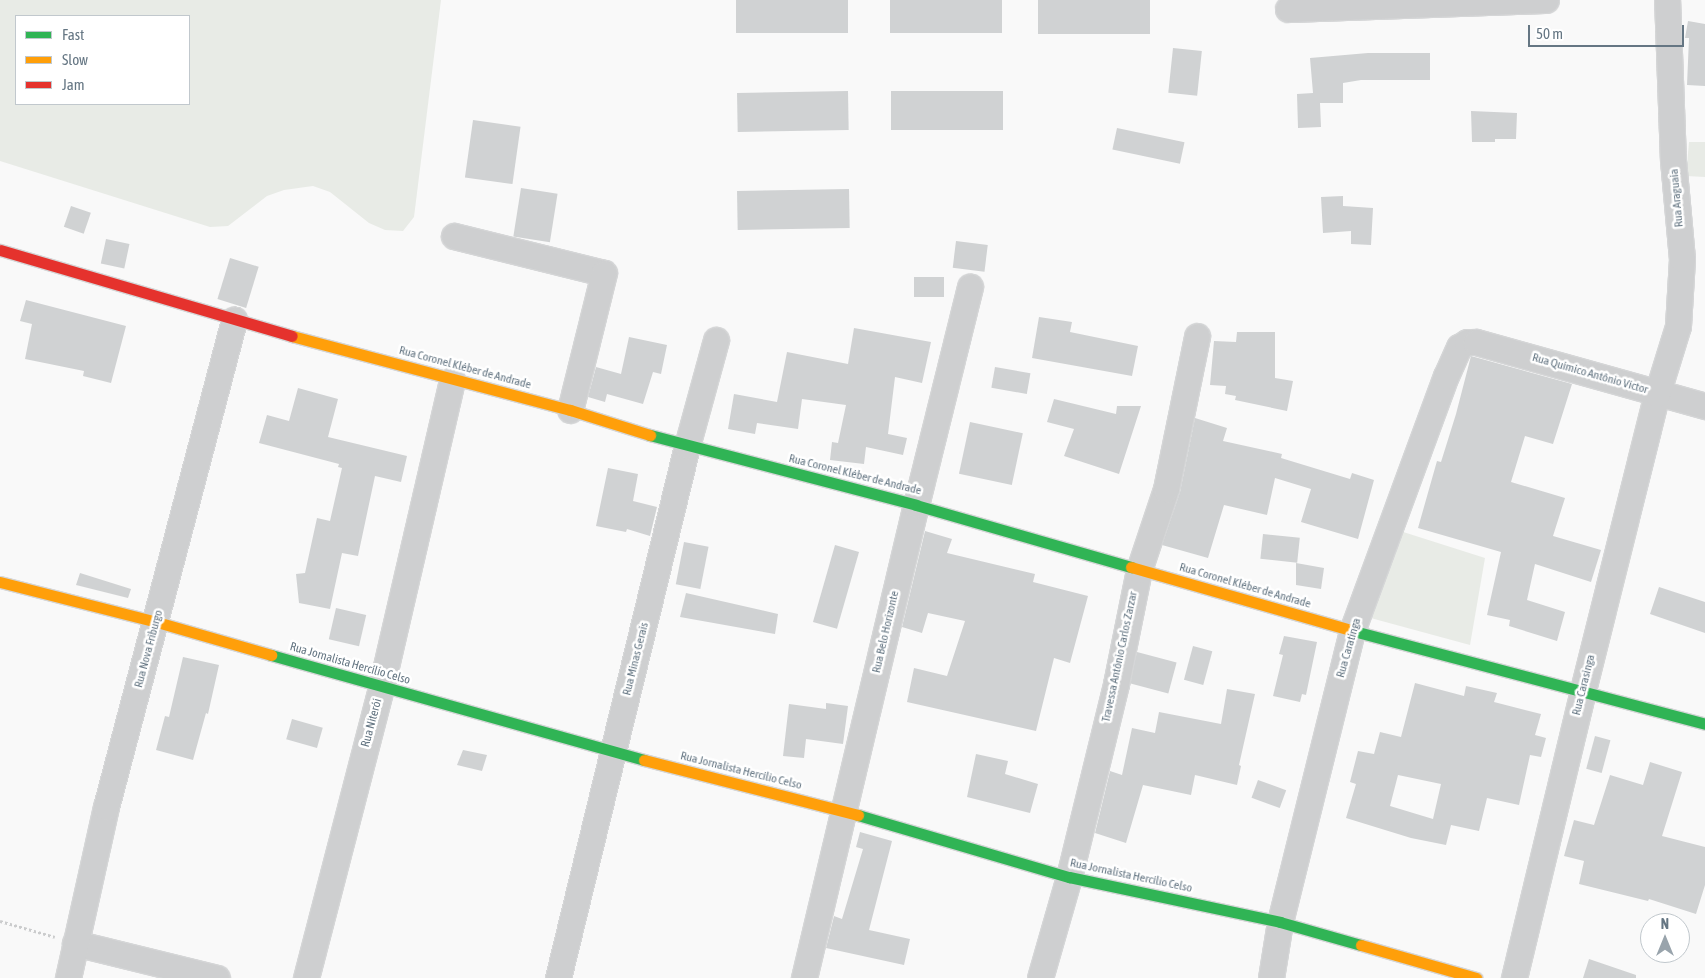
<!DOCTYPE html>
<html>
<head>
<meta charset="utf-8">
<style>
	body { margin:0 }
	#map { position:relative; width:1705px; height:978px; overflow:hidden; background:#f9f9f9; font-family:"Asap Condensed",sans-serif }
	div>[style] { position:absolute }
	.green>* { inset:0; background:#e8ebe6 }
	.building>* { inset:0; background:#d0d2d3; transform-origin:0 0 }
	.path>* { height:3px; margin-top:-1.5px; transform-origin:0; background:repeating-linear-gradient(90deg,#cbcccd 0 2.5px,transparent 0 5px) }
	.roads { filter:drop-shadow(1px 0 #d5d6d7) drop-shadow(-1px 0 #d5d6d7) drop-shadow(0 1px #d5d6d7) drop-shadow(0 -1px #d5d6d7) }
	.street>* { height:25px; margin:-12.5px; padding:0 12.5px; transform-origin:12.5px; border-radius:12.5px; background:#cecfd0 }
	.fast>* { height:11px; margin:-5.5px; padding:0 5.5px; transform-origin:5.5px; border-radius:5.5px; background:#30b455 }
	.slow>* { height:11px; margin:-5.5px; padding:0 5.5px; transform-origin:5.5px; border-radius:5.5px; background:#ff9f0a }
	.jam>* { height:11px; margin:-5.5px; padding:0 5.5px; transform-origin:5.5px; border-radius:5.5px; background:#e5322d }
	span { translate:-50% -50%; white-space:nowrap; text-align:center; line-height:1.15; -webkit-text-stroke:5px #fff; paint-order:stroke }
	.street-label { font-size:12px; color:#657683 }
	.legend { position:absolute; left:15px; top:15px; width:175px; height:90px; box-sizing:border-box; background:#fff; border:1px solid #c1c8cd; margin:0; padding:6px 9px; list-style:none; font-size:15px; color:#657683 }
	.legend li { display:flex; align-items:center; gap:10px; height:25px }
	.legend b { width:25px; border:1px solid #c1c8cd }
	.north { position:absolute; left:1640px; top:913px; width:50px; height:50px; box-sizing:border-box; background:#fff; border:1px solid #c1c8cd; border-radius:50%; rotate:0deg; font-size:14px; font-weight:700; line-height:20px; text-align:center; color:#657683 }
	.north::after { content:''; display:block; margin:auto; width:18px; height:22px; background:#99a4ac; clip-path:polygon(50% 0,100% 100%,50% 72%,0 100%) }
	.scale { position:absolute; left:1528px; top:25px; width:156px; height:22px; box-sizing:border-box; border:2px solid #657683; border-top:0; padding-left:6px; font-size:15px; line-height:18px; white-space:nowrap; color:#657683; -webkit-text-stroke:4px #fff; paint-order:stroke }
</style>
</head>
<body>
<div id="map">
	<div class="green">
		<i style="clip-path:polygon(evenodd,0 0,441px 0,414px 217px,403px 231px,385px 230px,369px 223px,330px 192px,313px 186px,284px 190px,267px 196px,228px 226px,210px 227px,0 161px,0 0,16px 16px,189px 16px,189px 104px,16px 104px,16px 16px)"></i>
		<i style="clip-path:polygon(1689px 142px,1705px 142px,1705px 177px,1686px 176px)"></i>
		<i style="clip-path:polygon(1397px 530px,1485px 558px,1470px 645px,1367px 617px)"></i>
	</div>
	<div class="building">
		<i style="left:736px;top:0;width:112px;height:33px"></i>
		<i style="left:890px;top:0;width:112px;height:33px"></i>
		<i style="left:1038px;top:0;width:112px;height:34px"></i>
		<i style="clip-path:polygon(1688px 21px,1705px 24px,1705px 86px,1687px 85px,1689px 38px,1685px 38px)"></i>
		<i style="left:1173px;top:48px;width:29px;height:45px;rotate:6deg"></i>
		<i style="clip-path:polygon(1368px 53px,1430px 53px,1430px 80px,1361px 80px,1343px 83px,1343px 103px,1320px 103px,1321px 127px,1298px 128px,1297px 94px,1313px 93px,1310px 58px)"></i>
		<i style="left:848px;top:91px;width:39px;height:111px;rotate:89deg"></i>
		<i style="left:1003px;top:91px;width:39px;height:112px;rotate:90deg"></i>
		<i style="clip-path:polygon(1471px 111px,1517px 113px,1516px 139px,1495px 139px,1495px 142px,1472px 142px)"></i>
		<i style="left:473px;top:120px;width:48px;height:58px;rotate:8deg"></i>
		<i style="left:1117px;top:128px;width:69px;height:22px;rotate:12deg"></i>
		<i style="left:521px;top:188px;width:37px;height:49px;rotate:9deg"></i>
		<i style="left:849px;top:189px;width:39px;height:112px;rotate:89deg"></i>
		<i style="clip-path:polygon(1343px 196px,1343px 206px,1373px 208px,1371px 245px,1351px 244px,1351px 231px,1323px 233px,1321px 197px)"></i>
		<i style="left:71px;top:206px;width:21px;height:22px;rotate:19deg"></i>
		<i style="left:106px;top:239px;width:24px;height:25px;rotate:12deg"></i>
		<i style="left:956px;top:241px;width:32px;height:27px;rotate:7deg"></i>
		<i style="left:230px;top:258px;width:30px;height:43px;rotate:17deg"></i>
		<i style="left:914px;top:277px;width:30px;height:20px"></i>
		<i style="clip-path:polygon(26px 300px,126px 326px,111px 383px,83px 376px,84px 371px,25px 359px,32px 324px,20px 321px)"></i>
		<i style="clip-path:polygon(1039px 317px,1072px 322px,1070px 332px,1138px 346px,1132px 376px,1032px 358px)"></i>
		<i style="clip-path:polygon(854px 328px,931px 342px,922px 383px,895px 377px,888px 434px,907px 438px,903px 455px,866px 447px,864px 464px,830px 460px,832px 442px,838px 443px,846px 405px,802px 399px,798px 429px,757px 423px,755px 434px,728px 429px,734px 394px,777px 402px,787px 352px,848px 364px)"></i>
		<i style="clip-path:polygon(1237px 332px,1275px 332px,1275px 378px,1293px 381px,1287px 411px,1235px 400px,1236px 396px,1225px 394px,1226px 386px,1210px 385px,1214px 341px,1236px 342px)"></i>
		<i style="clip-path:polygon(629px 337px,667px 345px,661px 374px,653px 372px,643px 404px,607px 394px,605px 402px,588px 397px,596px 367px,621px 374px)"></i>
		<i style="clip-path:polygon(1471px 356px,1572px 384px,1553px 444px,1525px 436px,1511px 482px,1565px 498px,1553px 536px,1601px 550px,1591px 582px,1535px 564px,1527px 600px,1565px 612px,1557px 641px,1509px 626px,1510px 620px,1487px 615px,1501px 552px,1418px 528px,1437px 461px,1441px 462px,1456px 414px)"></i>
		<i style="left:995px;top:367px;width:36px;height:21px;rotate:10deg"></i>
		<i style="clip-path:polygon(298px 388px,338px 399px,328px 437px,407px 456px,401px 482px,375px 476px,358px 556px,342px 553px,330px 609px,299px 603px,296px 574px,305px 573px,317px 518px,330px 521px,342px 468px,338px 467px,339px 464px,259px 443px,267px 415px,289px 421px)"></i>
		<i style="clip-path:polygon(1054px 399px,1116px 414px,1117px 406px,1141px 406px,1119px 474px,1064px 456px,1074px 429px,1047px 422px)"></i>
		<i style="clip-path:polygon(1195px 418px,1227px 428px,1223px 441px,1282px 454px,1281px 458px,1350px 479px,1352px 473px,1374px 480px,1358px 539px,1301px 522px,1311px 489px,1275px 478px,1267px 515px,1224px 505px,1208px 558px,1162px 545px,1180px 492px)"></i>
		<i style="left:970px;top:422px;width:54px;height:53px;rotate:12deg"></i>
		<i style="clip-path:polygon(608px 468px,638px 474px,633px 501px,657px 507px,650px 536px,627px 529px,626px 532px,596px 526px)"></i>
		<i style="clip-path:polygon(925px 531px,952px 539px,947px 553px,1035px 574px,1033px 582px,1088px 596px,1070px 663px,1054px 658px,1036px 731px,907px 702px,914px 668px,947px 676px,965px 621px,928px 613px,922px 633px,902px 627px)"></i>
		<i style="left:1263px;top:534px;width:37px;height:25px;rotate:6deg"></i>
		<i style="left:684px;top:542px;width:25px;height:43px;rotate:11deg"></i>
		<i style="left:835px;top:545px;width:25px;height:80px;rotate:16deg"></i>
		<i style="clip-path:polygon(1296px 563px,1324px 568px,1321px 589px,1296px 585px)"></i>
		<i style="clip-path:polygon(80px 573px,131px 589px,128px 598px,76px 585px)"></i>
		<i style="clip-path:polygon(1659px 587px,1705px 602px,1705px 633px,1650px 614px)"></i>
		<i style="clip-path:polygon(686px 593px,778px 614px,775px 634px,680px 617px)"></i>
		<i style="left:336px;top:608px;width:31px;height:32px;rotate:13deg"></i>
		<i style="clip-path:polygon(1284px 636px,1317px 642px,1306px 695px,1302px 694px,1300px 702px,1273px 696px,1283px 655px,1279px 654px)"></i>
		<i style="left:1193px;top:646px;width:20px;height:35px;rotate:15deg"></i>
		<i style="left:1137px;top:652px;width:41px;height:32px;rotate:15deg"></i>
		<i style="clip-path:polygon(183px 657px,219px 665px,208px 714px,206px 713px,193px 760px,156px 750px,165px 716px,169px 717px)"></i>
		<i style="clip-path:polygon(evenodd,1415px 683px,1464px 696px,1466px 686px,1497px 693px,1494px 702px,1541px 714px,1535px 735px,1546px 738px,1541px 757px,1530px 755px,1519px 805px,1487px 798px,1479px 831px,1451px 825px,1446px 845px,1411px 838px,1346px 818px,1356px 784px,1350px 782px,1358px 751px,1374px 754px,1380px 732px,1401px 737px,1415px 683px,1398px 775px,1441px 784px,1433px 819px,1390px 806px,1398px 775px)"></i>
		<i style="clip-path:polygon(1227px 689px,1255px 694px,1239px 765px,1241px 766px,1237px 785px,1195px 775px,1191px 795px,1143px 785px,1126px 843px,1095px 833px,1110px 771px,1122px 775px,1132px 728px,1155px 733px,1159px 712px,1221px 724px)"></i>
		<i style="clip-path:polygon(826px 703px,848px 706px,843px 744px,806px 739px,804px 758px,783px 756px,789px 704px,826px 709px)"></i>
		<i style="left:292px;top:719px;width:32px;height:21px;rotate:16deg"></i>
		<i style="left:1595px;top:736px;width:16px;height:34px;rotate:15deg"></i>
		<i style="clip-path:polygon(463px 750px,487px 755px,482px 771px,457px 765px)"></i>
		<i style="clip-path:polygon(976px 754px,1008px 761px,1005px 774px,1038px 784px,1030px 813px,967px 797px)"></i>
		<i style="clip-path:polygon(1650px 762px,1682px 772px,1662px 836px,1705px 847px,1705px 885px,1696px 914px,1649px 899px,1648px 901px,1579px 884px,1584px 861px,1564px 856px,1574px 820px,1594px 825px,1610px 775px,1643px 785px)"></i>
		<i style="left:1258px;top:780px;width:30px;height:19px;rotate:20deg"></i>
		<i style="clip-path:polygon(860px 832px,892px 841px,869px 930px,910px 939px,904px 965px,826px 948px,834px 916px,842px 919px,863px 849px,856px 847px)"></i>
		<i style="clip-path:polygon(1589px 959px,1636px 975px,1636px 978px,1583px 978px)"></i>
	</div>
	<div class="path">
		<i style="left:0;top:921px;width:57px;rotate:16.2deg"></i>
	</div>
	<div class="roads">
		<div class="street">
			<i style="left:1288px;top:9px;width:258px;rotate:-2deg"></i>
			<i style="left:454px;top:236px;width:154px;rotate:13.9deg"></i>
			<i style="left:604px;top:273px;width:141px;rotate:103.9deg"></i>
			<i style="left:75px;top:943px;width:146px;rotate:13.8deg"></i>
			<i style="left:68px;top:978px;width:175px;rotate:-77.5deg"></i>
			<i style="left:106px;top:807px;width:504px;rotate:-75.27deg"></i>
			<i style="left:306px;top:978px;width:300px;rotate:-75.5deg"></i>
			<i style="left:381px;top:688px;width:316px;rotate:-77deg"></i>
			<i style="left:558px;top:978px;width:547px;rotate:-76.37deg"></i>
			<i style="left:687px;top:446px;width:110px;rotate:-74.7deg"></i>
			<i style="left:804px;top:978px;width:486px;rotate:-76.7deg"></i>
			<i style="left:916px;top:505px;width:225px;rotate:-76.1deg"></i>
			<i style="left:1040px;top:978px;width:105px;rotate:-74deg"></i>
			<i style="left:1069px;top:877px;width:199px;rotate:-76.3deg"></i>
			<i style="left:1116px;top:684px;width:116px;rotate:-78.6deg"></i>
			<i style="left:1139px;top:570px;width:85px;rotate:-71.6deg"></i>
			<i style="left:1166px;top:489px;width:156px;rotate:-78.5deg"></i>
			<i style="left:1271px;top:978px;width:57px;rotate:-80.9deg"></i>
			<i style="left:1280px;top:922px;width:300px;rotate:-76.1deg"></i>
			<i style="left:1352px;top:631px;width:272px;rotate:-69.8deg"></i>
			<i style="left:1446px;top:376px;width:32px;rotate:-66deg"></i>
			<i style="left:1459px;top:347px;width:9px;rotate:-32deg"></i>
			<i style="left:1467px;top:342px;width:9px"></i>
			<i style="left:1476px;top:342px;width:238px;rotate:15.6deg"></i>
			<i style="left:1514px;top:978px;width:296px;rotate:-76.5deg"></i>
			<i style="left:1583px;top:690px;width:305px;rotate:-76deg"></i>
			<i style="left:1657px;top:394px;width:71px;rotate:-72.8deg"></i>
			<i style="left:1678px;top:326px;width:67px;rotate:-86.6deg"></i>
			<i style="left:1682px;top:259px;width:98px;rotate:-95.2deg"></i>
			<i style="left:1673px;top:161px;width:161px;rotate:-92.1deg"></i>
		</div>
		<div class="fast">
			<i style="left:650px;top:435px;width:275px;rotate:14.7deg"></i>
			<i style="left:916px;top:505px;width:224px;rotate:16.1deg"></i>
			<i style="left:1350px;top:630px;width:367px;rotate:14.8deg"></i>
			<i style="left:271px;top:655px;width:387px;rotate:15.7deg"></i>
			<i style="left:858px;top:815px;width:220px;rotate:16.4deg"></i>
			<i style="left:1069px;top:877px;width:216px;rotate:12deg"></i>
			<i style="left:1280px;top:922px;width:84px;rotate:15.9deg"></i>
		</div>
		<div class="slow">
			<i style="left:292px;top:336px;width:288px;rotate:14.9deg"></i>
			<i style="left:570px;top:410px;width:84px;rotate:17.4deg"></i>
			<i style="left:1131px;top:567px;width:228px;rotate:16deg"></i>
			<i style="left:0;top:582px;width:162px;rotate:14.3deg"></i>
			<i style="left:157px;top:622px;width:119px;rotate:16.1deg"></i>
			<i style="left:644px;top:760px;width:221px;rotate:14.4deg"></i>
			<i style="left:1361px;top:945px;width:120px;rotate:16deg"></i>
		</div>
		<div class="jam">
			<i style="left:0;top:250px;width:304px;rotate:16.4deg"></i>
		</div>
	</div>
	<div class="street-label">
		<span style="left:1677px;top:198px;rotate:-95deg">Rua Araguaia</span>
		<span style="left:465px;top:368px;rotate:15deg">Rua Coronel Kléber de Andrade</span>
		<span style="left:1590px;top:374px;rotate:16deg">Rua Químico Antônio Victor</span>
		<span style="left:855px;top:475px;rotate:14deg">Rua Coronel Kléber de Andrade</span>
		<span style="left:1245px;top:586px;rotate:16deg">Rua Coronel Kléber de Andrade</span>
		<span style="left:886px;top:632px;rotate:-77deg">Rua Belo Horizonte</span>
		<span style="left:1349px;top:648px;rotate:-74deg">Rua Caratinga</span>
		<span style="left:149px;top:649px;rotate:-75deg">Rua Nova Friburgo</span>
		<span style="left:1120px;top:657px;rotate:-78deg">Travessa Antônio Carlos Zarzar</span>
		<span style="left:636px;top:659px;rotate:-76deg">Rua Minas Gerais</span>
		<span style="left:350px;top:664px;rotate:16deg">Rua Jornalista Hercílio Celso</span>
		<span style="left:1584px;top:685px;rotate:-76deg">Rua Carasinga</span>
		<span style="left:372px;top:723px;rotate:-75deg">Rua Niterói</span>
		<span style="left:741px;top:771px;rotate:14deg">Rua Jornalista Hercílio Celso</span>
		<span style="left:1131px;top:876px;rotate:12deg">Rua Jornalista Hercílio Celso</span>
	</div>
	<ul class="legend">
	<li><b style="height:6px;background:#30b455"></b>Fast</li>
	<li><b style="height:6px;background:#ff9f0a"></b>Slow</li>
	<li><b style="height:6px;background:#e5322d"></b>Jam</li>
	</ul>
	<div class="north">N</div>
	<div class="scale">50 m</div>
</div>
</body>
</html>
